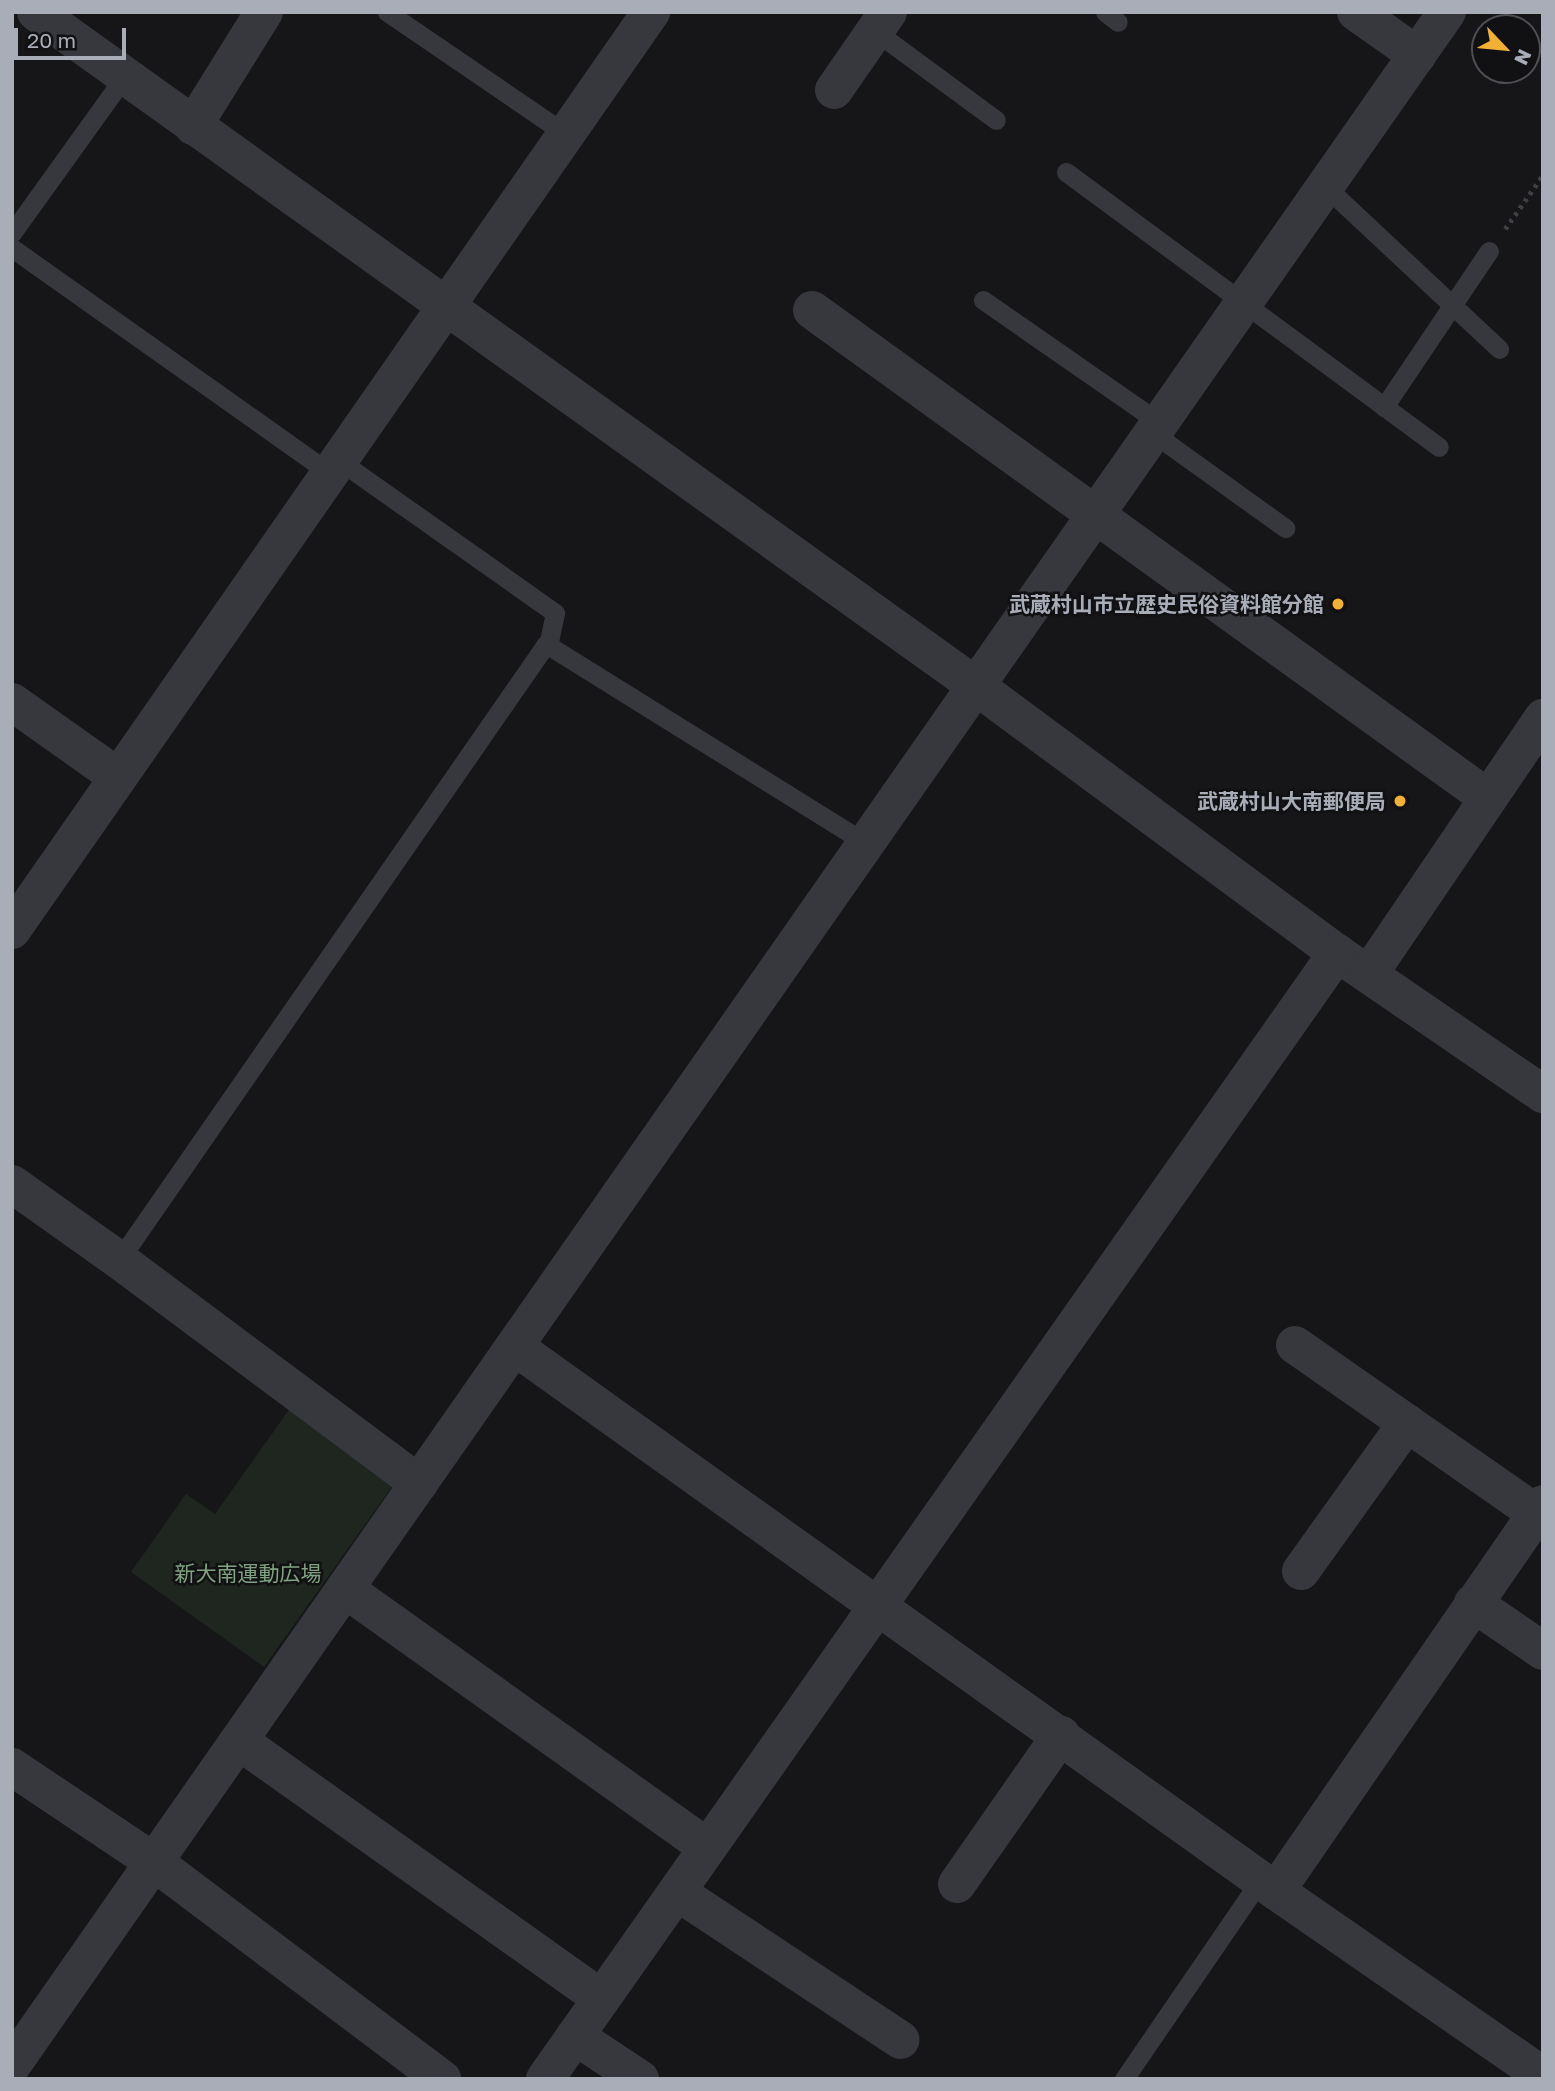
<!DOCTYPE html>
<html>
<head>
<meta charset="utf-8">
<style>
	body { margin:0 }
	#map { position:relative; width:1555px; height:2091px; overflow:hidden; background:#161618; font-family:"Golos Text","Noto Sans JP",sans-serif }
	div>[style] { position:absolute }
	.green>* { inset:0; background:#1e261f }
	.path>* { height:4.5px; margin-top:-2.25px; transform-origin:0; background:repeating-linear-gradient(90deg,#3d3f44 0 3.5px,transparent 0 8.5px) }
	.service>* { height:19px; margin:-9.5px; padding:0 9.5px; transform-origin:9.5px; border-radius:9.5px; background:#37383d }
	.minor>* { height:38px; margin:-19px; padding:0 19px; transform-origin:19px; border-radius:19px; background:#37383d }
	.dots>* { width:19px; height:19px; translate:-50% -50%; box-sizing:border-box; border:4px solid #111113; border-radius:50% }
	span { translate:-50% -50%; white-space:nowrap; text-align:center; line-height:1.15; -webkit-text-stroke:5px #111113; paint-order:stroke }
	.poi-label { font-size:21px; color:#a8adb8; font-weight:700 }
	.right { translate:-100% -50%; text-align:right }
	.park-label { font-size:21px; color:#7fa381 }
	.frame { position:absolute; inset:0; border:14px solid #a8adb8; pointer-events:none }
	.north { position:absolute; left:1471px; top:14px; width:70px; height:70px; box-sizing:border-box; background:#111113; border:2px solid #4d4f55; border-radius:50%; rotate:116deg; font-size:19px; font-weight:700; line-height:28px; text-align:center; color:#a8adb8 }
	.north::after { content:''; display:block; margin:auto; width:24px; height:32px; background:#f2b134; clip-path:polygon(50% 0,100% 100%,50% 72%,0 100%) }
	.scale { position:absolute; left:14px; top:28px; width:112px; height:32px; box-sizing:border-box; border:4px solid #a8adb8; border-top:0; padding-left:9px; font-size:21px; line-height:24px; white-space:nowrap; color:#a8adb8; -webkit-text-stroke:5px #111113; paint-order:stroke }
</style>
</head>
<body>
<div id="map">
	<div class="green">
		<i style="clip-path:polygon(291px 1407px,396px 1481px,264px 1667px,131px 1572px,186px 1494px,215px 1514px)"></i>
	</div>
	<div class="path">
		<i style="left:1505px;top:229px;width:66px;rotate:-54.9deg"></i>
	</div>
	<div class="service">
		<i style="left:387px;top:12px;width:217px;rotate:34.3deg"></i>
		<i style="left:1105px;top:12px;width:16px;rotate:38deg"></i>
		<i style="left:875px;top:31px;width:150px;rotate:36.3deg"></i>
		<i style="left:1066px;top:172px;width:463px;rotate:36.4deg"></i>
		<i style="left:1326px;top:187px;width:237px;rotate:43.1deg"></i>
		<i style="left:12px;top:233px;width:193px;rotate:-54.3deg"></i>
		<i style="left:12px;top:248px;width:387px;rotate:35.3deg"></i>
		<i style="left:983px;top:300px;width:216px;rotate:34.8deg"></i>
		<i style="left:1384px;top:407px;width:188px;rotate:-56.1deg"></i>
		<i style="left:1153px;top:433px;width:163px;rotate:35.7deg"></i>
		<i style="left:337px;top:459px;width:267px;rotate:35.2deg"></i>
		<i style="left:555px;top:613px;width:33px;rotate:102deg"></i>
		<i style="left:119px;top:1260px;width:750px;rotate:-55.27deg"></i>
		<i style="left:546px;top:644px;width:377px;rotate:31.9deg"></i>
		<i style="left:1124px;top:2079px;width:242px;rotate:-55.6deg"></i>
	</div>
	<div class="minor">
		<i style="left:36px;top:12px;width:1157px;rotate:35.64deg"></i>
		<i style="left:976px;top:686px;width:449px;rotate:36.5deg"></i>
		<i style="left:1337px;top:953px;width:250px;rotate:34.4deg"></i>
		<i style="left:1356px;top:12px;width:75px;rotate:35.2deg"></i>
		<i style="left:834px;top:90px;width:95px;rotate:-55.3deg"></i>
		<i style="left:193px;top:126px;width:134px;rotate:-58.1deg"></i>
		<i style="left:812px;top:310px;width:834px;rotate:35.83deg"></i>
		<i style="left:12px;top:702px;width:130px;rotate:35.3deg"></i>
		<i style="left:12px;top:930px;width:1119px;rotate:-55.16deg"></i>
		<i style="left:1369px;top:974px;width:310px;rotate:-55.8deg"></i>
		<i style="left:12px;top:1184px;width:131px;rotate:35.4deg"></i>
		<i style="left:119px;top:1260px;width:374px;rotate:36.7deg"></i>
		<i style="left:1295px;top:1345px;width:294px;rotate:34.9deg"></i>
		<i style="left:515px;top:1347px;width:935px;rotate:35.56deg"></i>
		<i style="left:1276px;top:1891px;width:325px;rotate:34.7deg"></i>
		<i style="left:1301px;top:1571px;width:182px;rotate:-54.4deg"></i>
		<i style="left:345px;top:1589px;width:445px;rotate:35.5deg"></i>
		<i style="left:1473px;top:1603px;width:85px;rotate:34.4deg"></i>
		<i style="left:239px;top:1741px;width:444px;rotate:35.4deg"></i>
		<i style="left:12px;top:1767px;width:171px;rotate:33.8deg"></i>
		<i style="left:154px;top:1862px;width:361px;rotate:37deg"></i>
		<i style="left:957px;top:1884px;width:182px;rotate:-55.1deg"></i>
		<i style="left:1276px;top:1891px;width:470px;rotate:-55.4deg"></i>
		<i style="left:677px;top:1892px;width:268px;rotate:33.5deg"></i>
		<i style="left:575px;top:2036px;width:78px;rotate:33.5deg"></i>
		<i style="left:12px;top:2065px;width:2505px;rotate:-55.05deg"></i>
		<i style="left:545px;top:2079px;width:1377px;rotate:-54.88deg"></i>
	</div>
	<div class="dots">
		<i style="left:1338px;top:604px;background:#f2b134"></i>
		<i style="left:1400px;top:801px;background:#f2b134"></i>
	</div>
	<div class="poi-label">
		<span class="right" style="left:1324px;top:604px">武蔵村山市立歴史民俗資料館分館</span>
		<span class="right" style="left:1386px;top:801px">武蔵村山大南郵便局</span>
	</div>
	<div class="park-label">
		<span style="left:248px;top:1573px">新大南運動広場</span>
	</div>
	<div class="frame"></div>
	<div class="north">N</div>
	<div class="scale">20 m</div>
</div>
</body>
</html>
